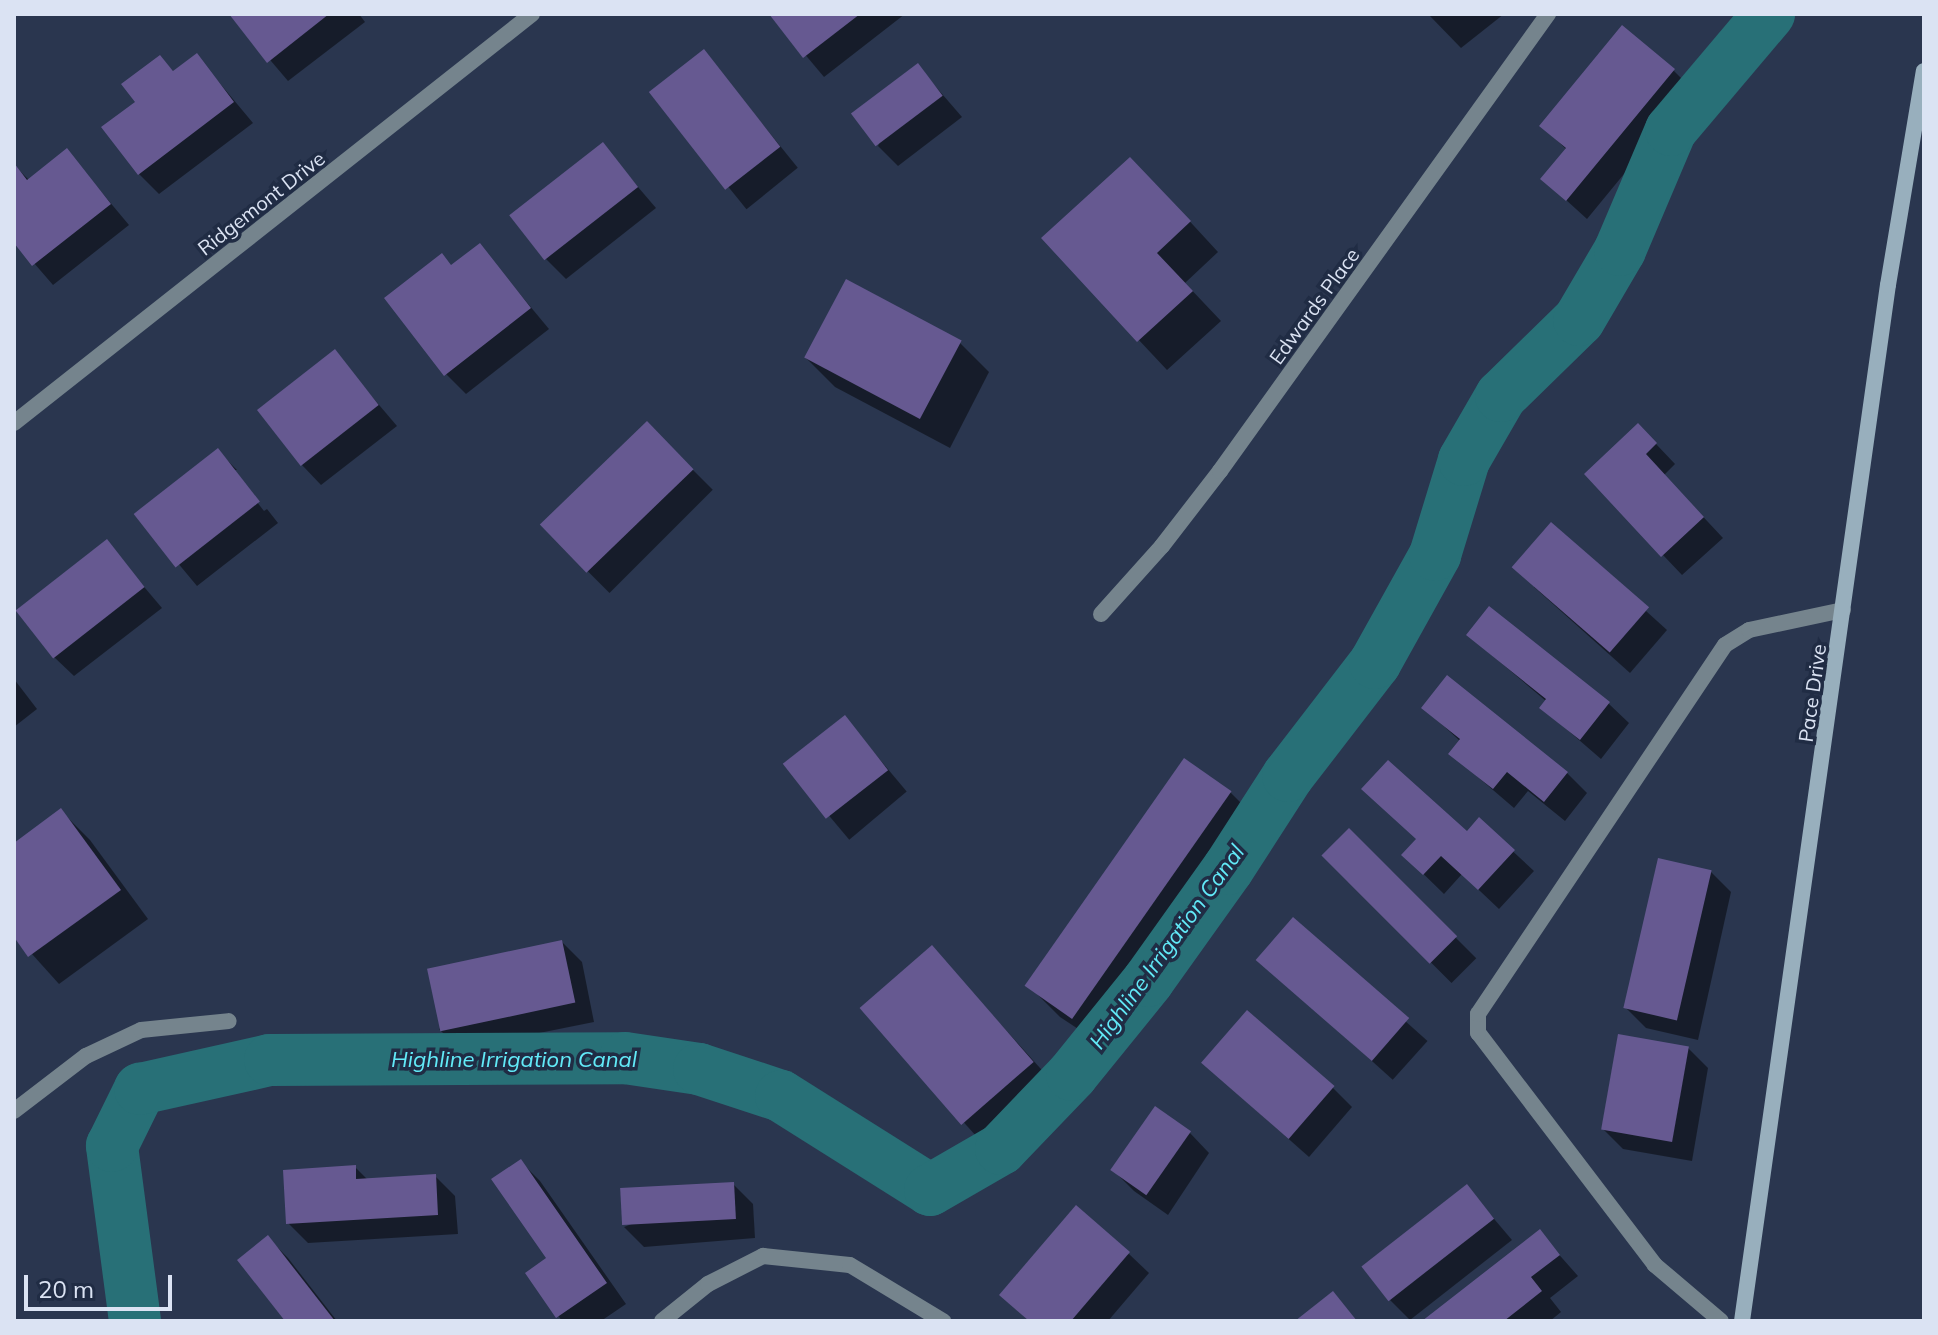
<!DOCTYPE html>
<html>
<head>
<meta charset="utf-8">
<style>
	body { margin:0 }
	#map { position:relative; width:1938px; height:1335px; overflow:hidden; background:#2a364f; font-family:Mulish,sans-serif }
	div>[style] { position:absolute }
	.shadow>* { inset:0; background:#0007; transform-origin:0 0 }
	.canal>* { height:52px; margin:-26px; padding:0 26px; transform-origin:26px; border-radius:26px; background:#287077 }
	.building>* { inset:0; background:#665991; transform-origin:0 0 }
	.lane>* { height:16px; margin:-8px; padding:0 8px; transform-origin:8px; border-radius:8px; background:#75848d }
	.street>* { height:16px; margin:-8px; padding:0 8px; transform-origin:8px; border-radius:8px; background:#75848d }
	.secondary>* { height:16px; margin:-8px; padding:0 8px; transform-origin:8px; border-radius:8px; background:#98afbd }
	span { translate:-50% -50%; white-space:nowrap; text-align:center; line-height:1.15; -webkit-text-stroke:7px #202c44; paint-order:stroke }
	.street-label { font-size:20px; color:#dbe3f3 }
	.water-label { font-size:22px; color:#62eaf8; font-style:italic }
	.frame { position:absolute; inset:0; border:16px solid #dbe3f3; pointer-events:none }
	.scale { position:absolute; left:24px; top:1275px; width:148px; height:36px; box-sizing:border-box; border:4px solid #dbe3f3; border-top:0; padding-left:10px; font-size:24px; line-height:28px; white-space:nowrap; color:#dbe3f3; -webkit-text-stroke:6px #202c44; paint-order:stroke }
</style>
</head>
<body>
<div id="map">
	<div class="shadow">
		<i style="clip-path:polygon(231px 14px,359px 14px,365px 22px,288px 81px)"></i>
		<i style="clip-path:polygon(771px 14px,905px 14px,824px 77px)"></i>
		<i style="clip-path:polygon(1428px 14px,1504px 14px,1461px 48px)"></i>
		<i style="left:704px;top:52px;width:149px;height:66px;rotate:51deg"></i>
		<i style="clip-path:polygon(197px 56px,253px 123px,159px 194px,139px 174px,138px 102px,160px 57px,175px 73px)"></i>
		<i style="clip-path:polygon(917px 65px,962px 117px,898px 166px,878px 146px)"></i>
		<i style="clip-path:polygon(1673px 70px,1693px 90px,1587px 219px,1543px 179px,1567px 150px,1542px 126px)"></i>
		<i style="clip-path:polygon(602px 145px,656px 208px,566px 279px,546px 259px)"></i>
		<i style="clip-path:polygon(67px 151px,129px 225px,53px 285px,14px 240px,14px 165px,29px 180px)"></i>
		<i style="clip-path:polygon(1159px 188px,1218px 252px,1185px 283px,1221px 321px,1167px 370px,1044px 239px)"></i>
		<i style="clip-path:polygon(480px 246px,549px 329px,466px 394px,446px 374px,453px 267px)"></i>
		<i style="clip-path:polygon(960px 343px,989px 372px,950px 448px,835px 387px,806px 358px)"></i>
		<i style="clip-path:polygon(334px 352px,397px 426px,321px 485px,302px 465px)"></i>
		<i style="left:647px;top:424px;width:93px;height:146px;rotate:45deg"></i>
		<i style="clip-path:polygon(1638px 425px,1675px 464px,1664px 475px,1723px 538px,1682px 575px,1663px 555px)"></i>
		<i style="clip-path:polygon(218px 451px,237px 470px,232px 470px,264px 511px,267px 509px,278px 523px,197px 586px,137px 514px)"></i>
		<i style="clip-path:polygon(1551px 525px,1667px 630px,1630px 673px,1534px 587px)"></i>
		<i style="clip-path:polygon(106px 542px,162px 608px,74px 676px,54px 657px)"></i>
		<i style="clip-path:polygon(1468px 635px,1609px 704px,1629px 723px,1601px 759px,1542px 708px,1546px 701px)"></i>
		<i style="clip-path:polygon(14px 679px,37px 709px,14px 727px)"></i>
		<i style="clip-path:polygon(1424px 708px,1567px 773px,1587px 793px,1565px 821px,1528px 791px,1514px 808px,1451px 754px,1460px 741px)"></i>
		<i style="left:845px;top:718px;width:96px;height:75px;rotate:50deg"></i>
		<i style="clip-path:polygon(1184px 761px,1231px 793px,1260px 822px,1107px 1048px,1060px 1017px,1031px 988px)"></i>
		<i style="clip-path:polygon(61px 811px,90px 840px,148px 919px,59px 984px,14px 934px,14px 846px)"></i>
		<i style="clip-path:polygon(1479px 820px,1534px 871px,1499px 909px,1462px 874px,1444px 894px,1404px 855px,1467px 834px)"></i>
		<i style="left:1349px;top:831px;width:180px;height:35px;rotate:45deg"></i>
		<i style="clip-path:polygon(1711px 872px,1731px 892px,1698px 1040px,1646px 1028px,1626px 1008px)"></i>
		<i style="left:1293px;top:920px;width:181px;height:52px;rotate:42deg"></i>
		<i style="clip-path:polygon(562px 942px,582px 962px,594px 1022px,459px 1049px,439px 1029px)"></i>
		<i style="left:932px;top:948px;width:193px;height:93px;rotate:48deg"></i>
		<i style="clip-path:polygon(1688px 1048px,1708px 1068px,1692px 1161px,1623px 1149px,1603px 1129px)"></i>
		<i style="clip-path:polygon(1203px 1063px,1332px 1087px,1352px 1107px,1309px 1157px)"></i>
		<i style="clip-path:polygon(1190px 1133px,1209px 1153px,1168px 1215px,1134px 1191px,1114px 1171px)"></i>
		<i style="clip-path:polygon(520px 1161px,540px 1181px,626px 1304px,601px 1321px,562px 1321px,527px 1273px,549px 1259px)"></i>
		<i style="clip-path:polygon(355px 1167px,368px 1180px,435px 1176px,455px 1196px,458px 1234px,308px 1243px,288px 1223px)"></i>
		<i style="clip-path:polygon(733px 1184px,753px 1204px,755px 1238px,644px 1247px,624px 1227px)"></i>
		<i style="clip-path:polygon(1467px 1187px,1512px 1240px,1410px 1320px,1390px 1300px)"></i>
		<i style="clip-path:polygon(1539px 1232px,1578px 1276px,1550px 1298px,1561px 1312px,1550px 1321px,1425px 1321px)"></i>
		<i style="clip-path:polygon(268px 1238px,288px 1258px,337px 1321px,287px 1321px)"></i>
		<i style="clip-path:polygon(1129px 1254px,1149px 1273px,1108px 1321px,1029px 1321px,1002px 1295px)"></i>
	</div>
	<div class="canal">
		<i style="left:135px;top:1321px;width:177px;rotate:-97.5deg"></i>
		<i style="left:112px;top:1146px;width:64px;rotate:-63.8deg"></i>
		<i style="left:140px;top:1089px;width:133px;rotate:-12.6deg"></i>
		<i style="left:270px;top:1060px;width:355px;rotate:-0.3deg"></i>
		<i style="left:625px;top:1058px;width:75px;rotate:8.5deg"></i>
		<i style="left:699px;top:1069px;width:86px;rotate:18.2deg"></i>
		<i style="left:781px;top:1096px;width:176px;rotate:32.2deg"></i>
		<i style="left:930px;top:1190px;width:82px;rotate:-30deg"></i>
		<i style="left:1001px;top:1149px;width:103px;rotate:-46.2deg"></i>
		<i style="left:1072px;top:1075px;width:121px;rotate:-51deg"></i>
		<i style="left:1148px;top:981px;width:138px;rotate:-54.5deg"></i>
		<i style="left:1228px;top:869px;width:111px;rotate:-57.2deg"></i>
		<i style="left:1288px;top:776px;width:143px;rotate:-52.4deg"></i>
		<i style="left:1375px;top:663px;width:124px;rotate:-60.9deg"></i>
		<i style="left:1435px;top:555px;width:99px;rotate:-73deg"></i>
		<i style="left:1464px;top:460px;width:74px;rotate:-60deg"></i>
		<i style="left:1501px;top:396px;width:109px;rotate:-44.3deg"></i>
		<i style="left:1579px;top:320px;width:81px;rotate:-59.6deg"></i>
		<i style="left:1620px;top:250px;width:130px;rotate:-67deg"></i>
		<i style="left:1671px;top:130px;width:152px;rotate:-49.8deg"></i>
	</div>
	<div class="building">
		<i style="clip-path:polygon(229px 14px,329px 14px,267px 63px)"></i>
		<i style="clip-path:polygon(769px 14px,860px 14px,803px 58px)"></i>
		<i style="clip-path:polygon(1622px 25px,1675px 69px,1566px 201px,1540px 179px,1566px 148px,1539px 126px)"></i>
		<i style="left:704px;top:49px;width:124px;height:70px;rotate:52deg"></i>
		<i style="clip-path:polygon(197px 53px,234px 102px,138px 175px,101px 127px,135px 102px,121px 84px,160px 55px,173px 71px)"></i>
		<i style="left:918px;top:63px;width:41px;height:84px;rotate:53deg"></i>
		<i style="left:603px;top:142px;width:57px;height:119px;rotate:52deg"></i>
		<i style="clip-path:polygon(67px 148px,111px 204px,32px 266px,14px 243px,14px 163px,27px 180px)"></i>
		<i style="clip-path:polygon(1130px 157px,1191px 221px,1157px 253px,1193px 291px,1137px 342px,1041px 238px)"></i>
		<i style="clip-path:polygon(480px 243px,531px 308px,444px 376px,384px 298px,442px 253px,451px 265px)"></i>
		<i style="left:846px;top:279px;width:131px;height:89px;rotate:28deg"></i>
		<i style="left:335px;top:349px;width:71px;height:99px;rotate:52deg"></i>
		<i style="left:647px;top:421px;width:67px;height:149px;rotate:46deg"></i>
		<i style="clip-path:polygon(1638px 423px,1657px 443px,1646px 454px,1704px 517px,1661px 557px,1584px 474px)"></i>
		<i style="left:218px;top:448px;width:68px;height:107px;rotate:52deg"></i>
		<i style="left:1551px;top:522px;width:130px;height:60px;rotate:41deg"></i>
		<i style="left:107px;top:539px;width:61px;height:116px;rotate:52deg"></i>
		<i style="clip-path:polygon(1489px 606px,1610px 702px,1580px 740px,1539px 708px,1546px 699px,1466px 635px)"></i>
		<i style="clip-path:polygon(1447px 675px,1568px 772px,1544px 802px,1507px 772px,1493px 789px,1448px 754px,1460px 739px,1421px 708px)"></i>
		<i style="left:845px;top:715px;width:70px;height:79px;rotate:52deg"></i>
		<i style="left:1184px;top:758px;width:58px;height:278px;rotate:35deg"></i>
		<i style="clip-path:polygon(1388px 760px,1467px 831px,1479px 817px,1515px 850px,1478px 890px,1441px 856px,1423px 875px,1401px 855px,1416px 839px,1361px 789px)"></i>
		<i style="clip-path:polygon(61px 808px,121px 890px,28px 957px,14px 937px,14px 843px)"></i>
		<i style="left:1349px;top:828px;width:153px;height:39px;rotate:45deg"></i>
		<i style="left:1658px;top:858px;width:55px;height:154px;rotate:13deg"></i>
		<i style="left:1293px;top:917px;width:154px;height:57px;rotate:41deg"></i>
		<i style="left:562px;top:940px;width:64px;height:138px;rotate:78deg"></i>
		<i style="left:932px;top:945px;width:155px;height:96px;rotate:49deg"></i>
		<i style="left:1247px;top:1010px;width:116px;height:70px;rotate:41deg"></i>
		<i style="left:1618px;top:1034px;width:72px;height:97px;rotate:10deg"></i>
		<i style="left:1155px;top:1106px;width:44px;height:78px;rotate:35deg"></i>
		<i style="clip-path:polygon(521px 1159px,607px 1283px,556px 1318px,525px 1273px,546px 1258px,491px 1179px)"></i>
		<i style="clip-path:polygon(356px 1165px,356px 1179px,436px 1174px,438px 1215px,286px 1224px,283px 1170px)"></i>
		<i style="left:734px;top:1182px;width:37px;height:114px;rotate:87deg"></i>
		<i style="left:1467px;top:1184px;width:44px;height:134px;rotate:52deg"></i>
		<i style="clip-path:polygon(1076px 1205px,1130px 1252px,1071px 1321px,1029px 1321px,999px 1295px)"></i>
		<i style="clip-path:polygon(1540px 1229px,1560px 1255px,1531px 1277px,1542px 1291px,1504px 1321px,1422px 1321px)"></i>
		<i style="clip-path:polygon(268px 1235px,335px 1321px,285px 1321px,237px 1260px)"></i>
		<i style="clip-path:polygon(1333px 1291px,1357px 1321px,1295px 1321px)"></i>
	</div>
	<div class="lane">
		<i style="left:662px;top:1321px;width:59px;rotate:-38.8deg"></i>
		<i style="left:708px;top:1284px;width:62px;rotate:-27deg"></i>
		<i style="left:763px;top:1256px;width:87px;rotate:5.9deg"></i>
		<i style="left:850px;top:1265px;width:109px;rotate:31.1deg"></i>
		<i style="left:1721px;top:1321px;width:87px;rotate:-139.7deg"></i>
		<i style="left:1655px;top:1265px;width:292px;rotate:-127.3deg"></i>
		<i style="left:1478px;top:1033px;width:19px;rotate:-90deg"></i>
		<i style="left:1478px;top:1014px;width:444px;rotate:-56.2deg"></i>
		<i style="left:1725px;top:645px;width:28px;rotate:-32deg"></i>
		<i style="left:1749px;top:630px;width:96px;rotate:-12deg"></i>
	</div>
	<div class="street">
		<i style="left:14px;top:423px;width:660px;rotate:-38.29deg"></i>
		<i style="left:1101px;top:614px;width:91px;rotate:-48.1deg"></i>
		<i style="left:1162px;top:546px;width:95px;rotate:-52.3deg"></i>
		<i style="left:1220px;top:471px;width:563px;rotate:-54.33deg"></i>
		<i style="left:14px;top:1111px;width:91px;rotate:-37.4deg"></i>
		<i style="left:86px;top:1056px;width:61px;rotate:-25.3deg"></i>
		<i style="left:141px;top:1030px;width:88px;rotate:-5.8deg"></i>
	</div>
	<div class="secondary">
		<i style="left:1742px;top:1321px;width:1046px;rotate:-81.98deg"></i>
		<i style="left:1888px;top:285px;width:217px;rotate:-80.5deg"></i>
	</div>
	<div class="street-label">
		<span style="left:261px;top:203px;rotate:-38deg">Ridgemont Drive</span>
		<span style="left:1314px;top:306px;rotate:-54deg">Edwards Place</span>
		<span style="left:1812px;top:693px;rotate:-82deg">Pace Drive</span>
	</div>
	<div class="water-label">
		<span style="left:1167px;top:947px;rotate:-54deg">Highline Irrigation Canal</span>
		<span style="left:514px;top:1060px">Highline Irrigation Canal</span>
	</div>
	<div class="frame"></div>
	<div class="scale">20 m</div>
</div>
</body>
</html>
